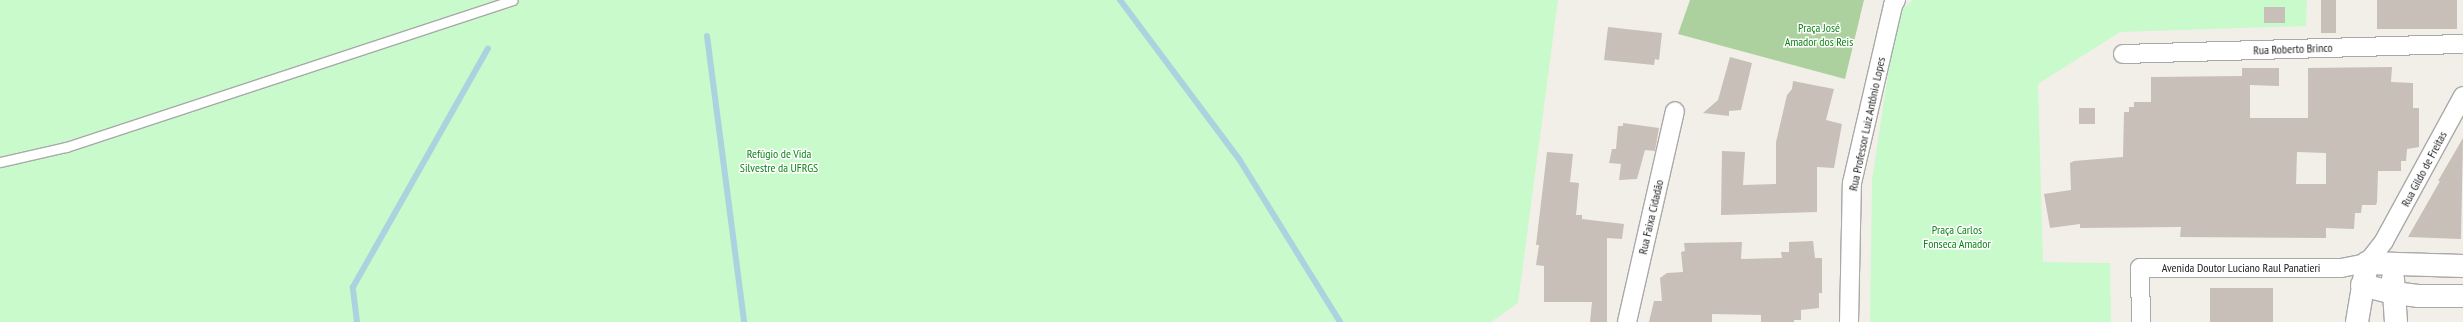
<!DOCTYPE html>
<html>
<head>
<meta charset="utf-8">
<style>
	body { margin:0 }
	#map { position:relative; width:2463px; height:322px; overflow:hidden; background:#f2efe9; font-family:"PT Sans Narrow",sans-serif }
	div>[style] { position:absolute }
	.forest>* { inset:0; background:#add19e }
	.park>* { inset:0; background:#c8facc }
	.stream>* { height:6px; margin:-3px; padding:0 3px; transform-origin:3px; border-radius:3px; background:#aad3df }
	.building>* { inset:0; background:#c7bfb8; transform-origin:0 0 }
	.roads { filter:drop-shadow(1px 0 #a9a9a9) drop-shadow(-1px 0 #a9a9a9) drop-shadow(0 1px #a9a9a9) drop-shadow(0 -1px #a9a9a9) }
	.service>* { height:9px; margin:-4.5px; padding:0 4.5px; transform-origin:4.5px; border-radius:4.5px; background:#fff }
	.minor>* { height:18px; margin:-9px; padding:0 9px; transform-origin:9px; border-radius:9px; background:#fff }
	.tertiary>* { height:22px; margin:-11px; padding:0 11px; transform-origin:11px; border-radius:11px; background:#fff }
	span { translate:-50% -50%; white-space:nowrap; text-align:center; line-height:1.15; -webkit-text-stroke:3px #fff; paint-order:stroke }
	.park-label { font-size:12px; color:#0c8416 }
	.street-label { font-size:12px; color:#222 }
</style>
</head>
<body>
<div id="map">
	<div class="forest">
		<i style="clip-path:polygon(1690px 0,1864px 0,1845px 79px,1678px 34px)"></i>
	</div>
	<div class="park">
		<i style="clip-path:polygon(0 0,1558px 0,1518px 303px,1491px 322px,0 322px)"></i>
		<i style="clip-path:polygon(1913px 0,2307px 0,2306px 26px,2120px 32px,2038px 84px,2043px 262px,2110px 263px,2111px 322px,1870px 322px,1872px 180px,1897px 14px)"></i>
	</div>
	<div class="stream">
		<i style="left:1120px;top:0;width:199px;rotate:53.2deg"></i>
		<i style="left:1239px;top:159px;width:192px;rotate:58.2deg"></i>
		<i style="left:707px;top:36px;width:288px;rotate:82.6deg"></i>
		<i style="left:357px;top:322px;width:35px;rotate:-97deg"></i>
		<i style="left:353px;top:287px;width:274px;rotate:-60.5deg"></i>
	</div>
	<div class="building">
		<i style="left:2321px;top:0;width:15px;height:33px"></i>
		<i style="left:2377px;top:0;width:80px;height:29px"></i>
		<i style="left:2264px;top:7px;width:21px;height:16px"></i>
		<i style="clip-path:polygon(1608px 27px,1662px 33px,1659px 60px,1655px 59px,1654px 65px,1604px 60px)"></i>
		<i style="clip-path:polygon(1730px 57px,1752px 63px,1741px 110px,1729px 111px,1729px 116px,1703px 113px,1718px 100px)"></i>
		<i style="clip-path:polygon(evenodd,2392px 67px,2391px 82px,2413px 83px,2413px 108px,2419px 108px,2419px 147px,2407px 149px,2406px 161px,2401px 161px,2401px 171px,2378px 171px,2377px 202px,2376px 205px,2362px 205px,2361px 213px,2355px 213px,2354px 229px,2326px 228px,2326px 238px,2180px 237px,2181px 227px,2080px 228px,2080px 224px,2050px 228px,2044px 194px,2071px 190px,2070px 163px,2074px 161px,2123px 157px,2124px 112px,2129px 112px,2129px 107px,2134px 107px,2134px 102px,2151px 102px,2151px 77px,2242px 76px,2242px 68px,2279px 68px,2279px 86px,2250px 85px,2250px 118px,2308px 118px,2308px 68px,2392px 67px,2297px 152px,2326px 153px,2326px 184px,2296px 184px,2297px 152px)"></i>
		<i style="clip-path:polygon(1793px 81px,1834px 89px,1826px 120px,1842px 124px,1834px 168px,1817px 167px,1817px 212px,1721px 215px,1722px 151px,1745px 152px,1743px 185px,1776px 184px,1776px 142px,1787px 95px,1792px 89px)"></i>
		<i style="left:2079px;top:108px;width:16px;height:16px"></i>
		<i style="clip-path:polygon(1623px 123px,1659px 128px,1655px 151px,1645px 150px,1637px 179px,1619px 180px,1621px 164px,1609px 163px,1612px 149px,1616px 149px,1618px 126px,1623px 126px)"></i>
		<i style="clip-path:polygon(2463px 138px,2461px 239px,2408px 237px,2440px 181px,2438px 181px)"></i>
		<i style="clip-path:polygon(1547px 152px,1573px 154px,1570px 182px,1579px 183px,1576px 215px,1582px 215px,1582px 219px,1624px 224px,1622px 239px,1607px 238px,1607px 322px,1590px 322px,1592px 302px,1544px 302px,1544px 266px,1536px 265px,1539px 245px,1536px 245px)"></i>
		<i style="clip-path:polygon(1813px 241px,1815px 258px,1822px 258px,1822px 293px,1819px 293px,1819px 308px,1801px 310px,1801px 320px,1794px 320px,1794px 322px,1761px 322px,1761px 315px,1712px 314px,1712px 322px,1649px 322px,1654px 301px,1662px 301px,1660px 278px,1667px 273px,1683px 272px,1681px 252px,1685px 251px,1684px 243px,1742px 242px,1741px 259px,1782px 258px,1781px 252px,1789px 252px,1789px 242px)"></i>
		<i style="left:2273px;top:288px;width:34px;height:63px;rotate:90deg"></i>
	</div>
	<div class="roads">
		<div class="service">
			<i style="left:0;top:162px;width:68px;rotate:-12.8deg"></i>
			<i style="left:66px;top:147px;width:470px;rotate:-18.2deg"></i>
		</div>
		<div class="minor">
			<i style="left:2123px;top:54px;width:340px;rotate:-1.7deg"></i>
			<i style="left:1627px;top:322px;width:216px;rotate:-77.2deg"></i>
			<i style="left:1849px;top:322px;width:139px;rotate:-88.8deg"></i>
			<i style="left:1852px;top:183px;width:183px;rotate:-77deg"></i>
			<i style="left:1893px;top:5px;width:6px;rotate:-59deg"></i>
			<i style="left:2141px;top:322px;width:54px;rotate:-91.1deg"></i>
			<i style="left:2140px;top:268px;width:201px"></i>
			<i style="left:2341px;top:268px;width:26px;rotate:-11deg"></i>
			<i style="left:2367px;top:263px;width:28px;rotate:-52deg"></i>
			<i style="left:2384px;top:241px;width:165px;rotate:-61.4deg"></i>
		</div>
		<div class="tertiary">
			<i style="left:2393px;top:279px;width:43px;rotate:86deg"></i>
			<i style="left:2362px;top:285px;width:33px;rotate:14deg"></i>
			<i style="left:2394px;top:293px;width:24px;rotate:7deg"></i>
			<i style="left:2418px;top:296px;width:45px"></i>
			<i style="left:2357px;top:322px;width:60px;rotate:-80.4deg"></i>
			<i style="left:2367px;top:263px;width:96px;rotate:1.8deg"></i>
		</div>
	</div>
	<div class="park-label">
		<span style="left:1819px;top:35px">Praça José<br>Amador dos Reis</span>
		<span style="left:779px;top:161px">Refúgio de Vida<br>Silvestre da UFRGS</span>
		<span style="left:1957px;top:237px">Praça Carlos<br>Fonseca Amador</span>
	</div>
	<div class="street-label">
		<span style="left:2293px;top:49px;rotate:-2deg">Rua Roberto Brinco</span>
		<span style="left:1867px;top:124px;rotate:-78deg">Rua Professor Luiz Antônio Lopes</span>
		<span style="left:2424px;top:169px;rotate:-62deg">Rua Gildo de Freitas</span>
		<span style="left:1651px;top:217px;rotate:-77deg">Rua Faixa Cidadão</span>
		<span style="left:2241px;top:268px">Avenida Doutor Luciano Raul Panatieri</span>
	</div>
</div>
</body>
</html>
